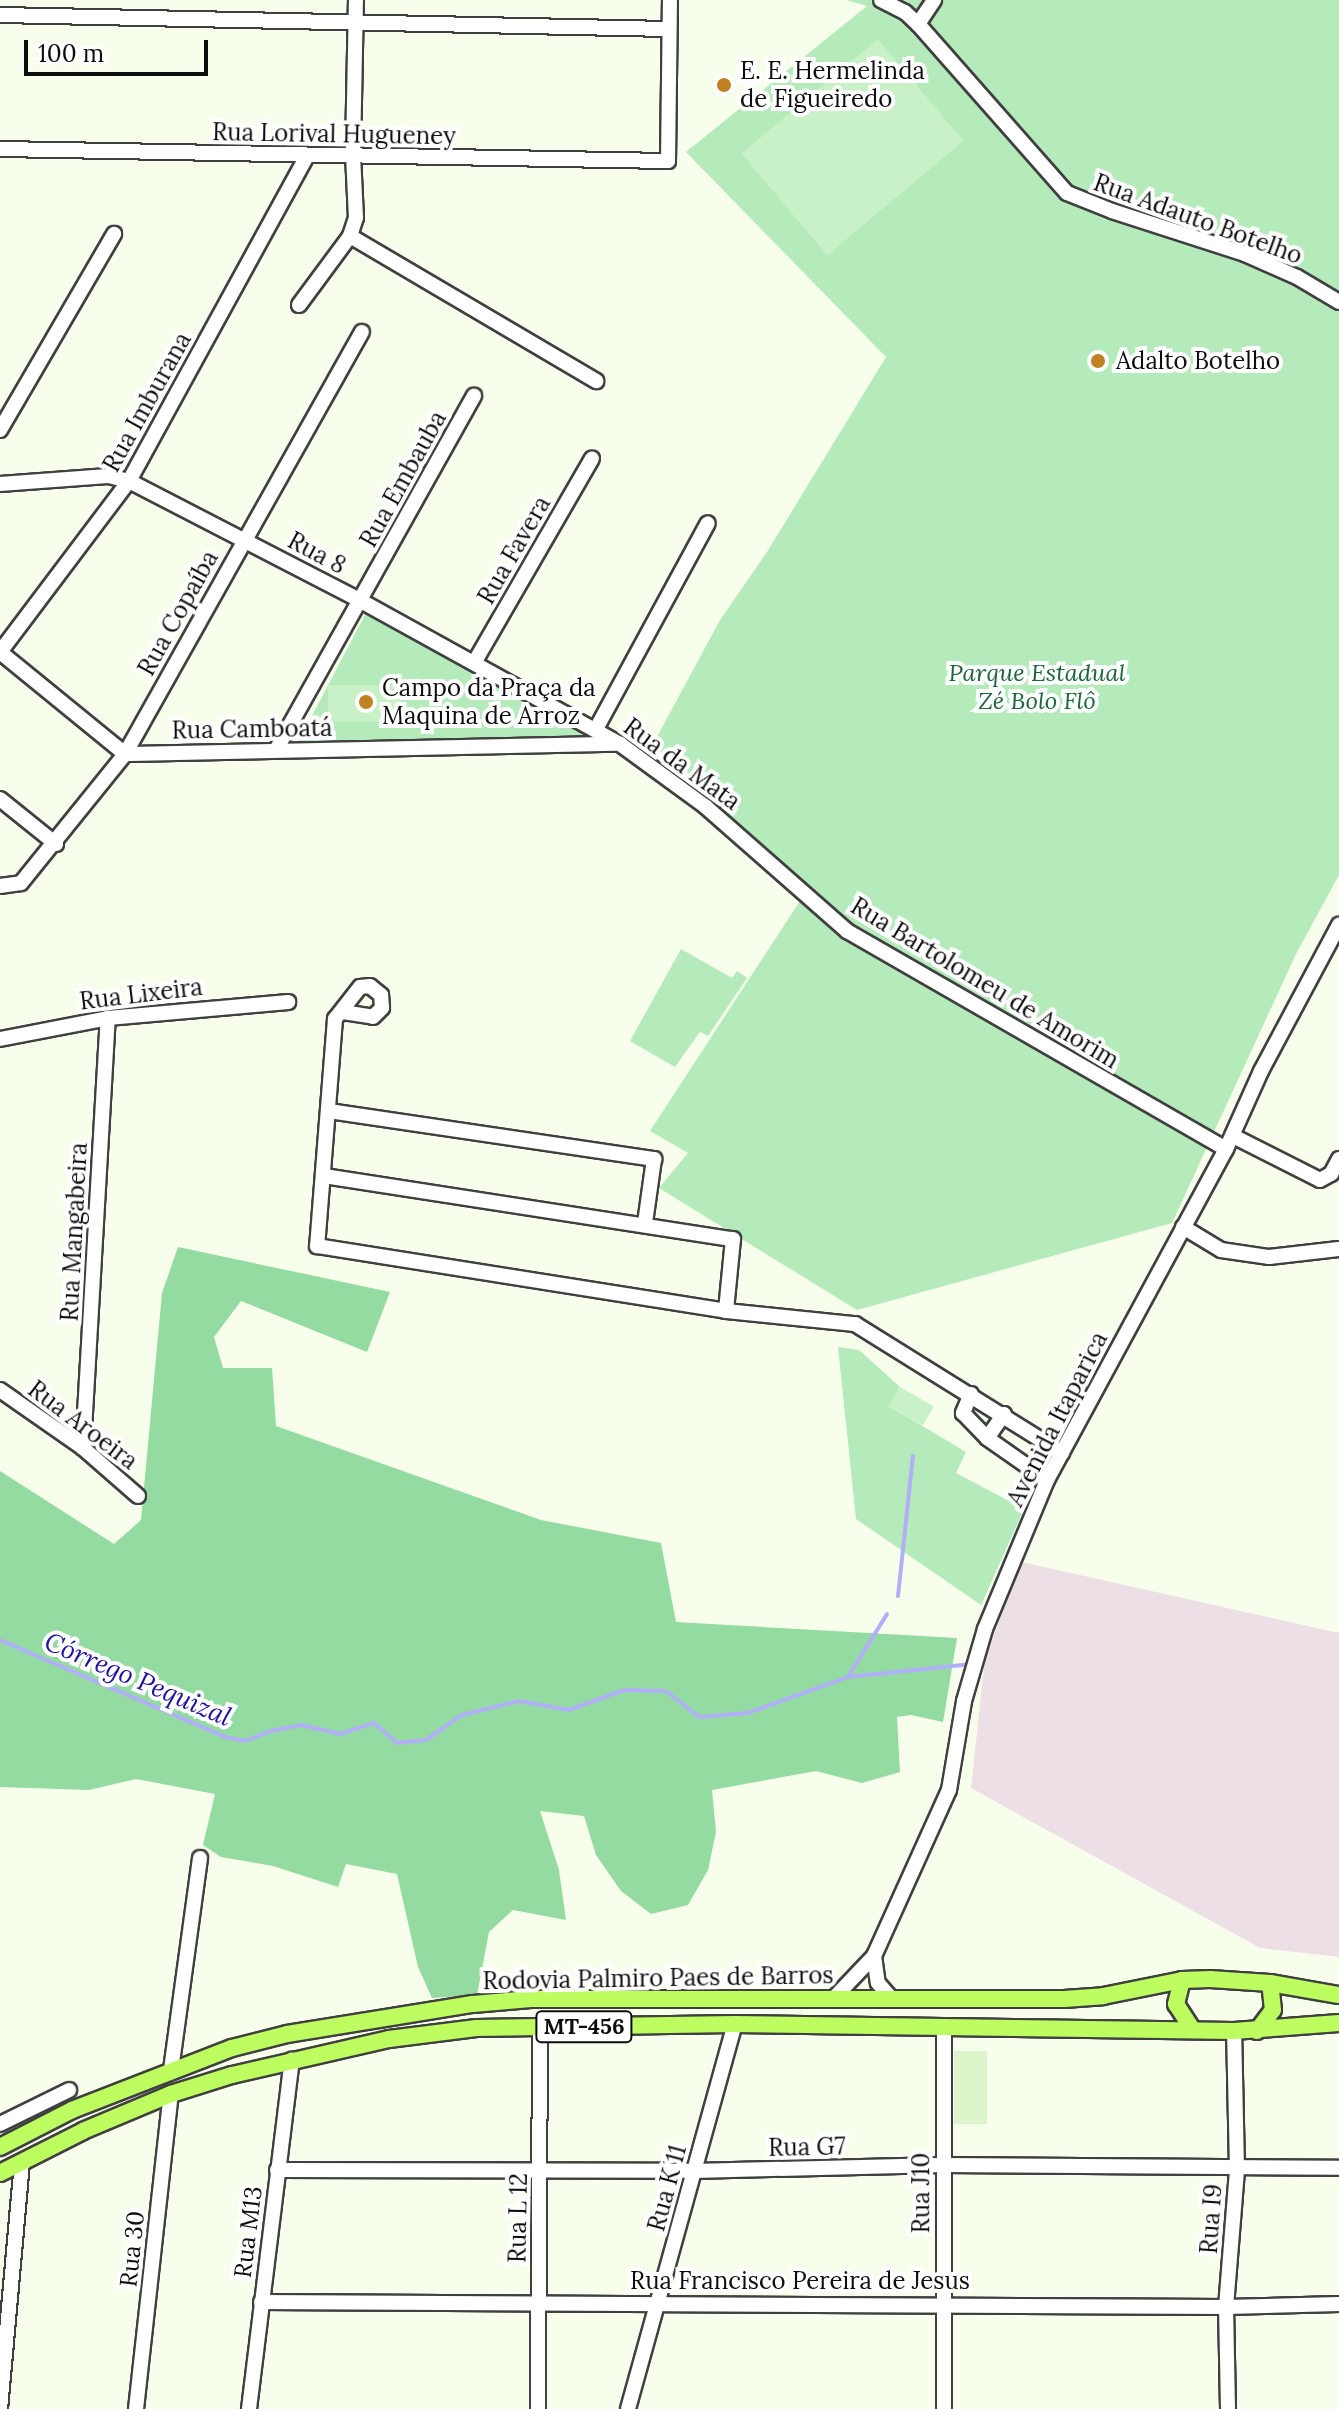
<!DOCTYPE html>
<html>
<head>
<meta charset="utf-8">
<style>
	body { margin:0 }
	#map { position:relative; width:1339px; height:2409px; overflow:hidden; background:#f7ffec; font-family:Lora,serif }
	div>[style] { position:absolute }
	.industrial>* { inset:0; background:#ece0e6 }
	.farmland>* { inset:0; background:#def5cc; transform-origin:0 0 }
	.green>* { inset:0; background:#b5eabb }
	.forest>* { inset:0; background:#94dba1 }
	.pitch>* { inset:0; background:#c8f1c7; transform-origin:0 0 }
	.stream>* { height:4px; margin:-2px; padding:0 2px; transform-origin:2px; border-radius:2px; background:#b0aff8 }
	.roads { filter:drop-shadow(2px 0 #404040) drop-shadow(-2px 0 #404040) drop-shadow(0 2px #404040) drop-shadow(0 -2px #404040) }
	.minor>* { height:14px; margin:-7px; padding:0 7px; transform-origin:7px; border-radius:7px; background:#fff }
	.major>* { height:16px; margin:-8px; padding:0 8px; transform-origin:8px; border-radius:8px; background:#befd5f }
	.dots>* { width:22px; height:22px; translate:-50% -50%; box-sizing:border-box; border:4px solid #fff; border-radius:50% }
	span { translate:-50% -50%; white-space:nowrap; text-align:center; line-height:1.15; -webkit-text-stroke:8px #fff; paint-order:stroke }
	.shield-label span { padding:2px 6px; background:#fff; border:2px solid; border-radius:6px; -webkit-text-stroke-width:0 }
	.shield-label { font-size:22px; color:#0d0d0d; font-weight:700 }
	.poi-label { font-size:24px; color:#0d0d0d }
	.left { translate:0 -50%; text-align:left }
	.street-label { font-size:24px; color:#0d0d0d }
	.park-label { font-size:24px; color:#1b663c; font-style:italic }
	.water-label { font-size:26px; color:#1e12a2; font-style:italic }
	.scale { position:absolute; left:24px; top:40px; width:184px; height:36px; box-sizing:border-box; border:4px solid #0d0d0d; border-top:0; padding-left:10px; font-size:24px; line-height:28px; white-space:nowrap; color:#0d0d0d; -webkit-text-stroke:6px #fff; paint-order:stroke }
</style>
</head>
<body>
<div id="map">
	<div class="industrial">
		<i style="clip-path:polygon(1022px 1562px,1339px 1633px,1339px 1957px,1260px 1948px,971px 1788px,985px 1658px)"></i>
	</div>
	<div class="farmland">
		<i style="left:954px;top:2051px;width:33px;height:73px"></i>
	</div>
	<div class="green">
		<i style="clip-path:polygon(846px 0,1339px 0,1339px 875px,1296px 954px,1172px 1223px,857px 1310px,659px 1188px,688px 1153px,650px 1131px,809px 887px,652px 746px,720px 620px,767px 552px,886px 357px,686px 152px,867px 6px)"></i>
		<i style="clip-path:polygon(367px 611px,599px 737px,294px 750px)"></i>
		<i style="clip-path:polygon(681px 949px,732px 978px,737px 971px,747px 978px,708px 1036px,700px 1032px,675px 1067px,630px 1041px)"></i>
		<i style="clip-path:polygon(838px 1347px,859px 1350px,900px 1387px,889px 1406px,966px 1452px,956px 1473px,1024px 1509px,981px 1605px,856px 1519px)"></i>
	</div>
	<div class="forest">
		<i style="clip-path:polygon(178px 1247px,390px 1292px,367px 1352px,241px 1301px,214px 1337px,223px 1368px,272px 1368px,276px 1426px,541px 1520px,661px 1543px,676px 1622px,957px 1638px,943px 1722px,911px 1715px,897px 1717px,900px 1772px,862px 1783px,816px 1771px,712px 1790px,716px 1832px,708px 1870px,688px 1905px,651px 1914px,621px 1891px,596px 1855px,584px 1816px,540px 1811px,559px 1870px,566px 1920px,513px 1910px,489px 1932px,477px 1995px,432px 1998px,418px 1967px,397px 1874px,346px 1864px,338px 1887px,273px 1866px,221px 1857px,203px 1845px,215px 1794px,136px 1779px,89px 1790px,0 1787px,0 1471px,114px 1544px,141px 1520px,162px 1293px)"></i>
	</div>
	<div class="pitch">
		<i style="left:878px;top:39px;width:133px;height:178px;rotate:50deg"></i>
		<i style="left:328px;top:685px;width:74px;height:37px"></i>
		<i style="left:900px;top:1387px;width:39px;height:22px;rotate:30deg"></i>
	</div>
	<div class="stream">
		<i style="left:898px;top:1596px;width:141px;rotate:-83.9deg"></i>
		<i style="left:0;top:1640px;width:245px;rotate:23.3deg"></i>
		<i style="left:225px;top:1737px;width:20px;rotate:11deg"></i>
		<i style="left:245px;top:1741px;width:28px;rotate:-21deg"></i>
		<i style="left:271px;top:1731px;width:31px;rotate:-11deg"></i>
		<i style="left:301px;top:1725px;width:40px;rotate:13deg"></i>
		<i style="left:340px;top:1734px;width:36px;rotate:-18deg"></i>
		<i style="left:374px;top:1723px;width:30px;rotate:41deg"></i>
		<i style="left:397px;top:1743px;width:29px;rotate:-6deg"></i>
		<i style="left:426px;top:1740px;width:44px;rotate:-34.8deg"></i>
		<i style="left:462px;top:1715px;width:59px;rotate:-13.8deg"></i>
		<i style="left:519px;top:1701px;width:51px;rotate:10.2deg"></i>
		<i style="left:569px;top:1710px;width:59px;rotate:-20deg"></i>
		<i style="left:624px;top:1690px;width:42px;rotate:1.4deg"></i>
		<i style="left:666px;top:1691px;width:42px;rotate:38.2deg"></i>
		<i style="left:699px;top:1717px;width:49px;rotate:-4.7deg"></i>
		<i style="left:748px;top:1713px;width:106px;rotate:-19.8deg"></i>
		<i style="left:848px;top:1677px;width:125px;rotate:-6deg"></i>
		<i style="left:848px;top:1677px;width:74px;rotate:-58.2deg"></i>
	</div>
	<div class="roads">
		<div class="minor">
			<i style="left:881px;top:0;width:27px;rotate:27deg"></i>
			<i style="left:905px;top:12px;width:18px;rotate:43deg"></i>
			<i style="left:918px;top:24px;width:225px;rotate:48.6deg"></i>
			<i style="left:1067px;top:193px;width:48px;rotate:21.8deg"></i>
			<i style="left:1112px;top:211px;width:140px;rotate:17.9deg"></i>
			<i style="left:1245px;top:254px;width:57px;rotate:23.9deg"></i>
			<i style="left:1297px;top:277px;width:49px;rotate:30.8deg"></i>
			<i style="left:0;top:15px;width:669px;rotate:1.2deg"></i>
			<i style="left:918px;top:24px;width:29px;rotate:-56deg"></i>
			<i style="left:0;top:149px;width:668px;rotate:1.03deg"></i>
			<i style="left:668px;top:161px;width:161px;rotate:-89.3deg"></i>
			<i style="left:350px;top:236px;width:286px;rotate:30.5deg"></i>
			<i style="left:299px;top:305px;width:86px;rotate:-53.5deg"></i>
			<i style="left:350px;top:236px;width:19px;rotate:-72deg"></i>
			<i style="left:356px;top:218px;width:64px;rotate:-92.7deg"></i>
			<i style="left:353px;top:154px;width:154px;rotate:-88.9deg"></i>
			<i style="left:0;top:430px;width:227px;rotate:-59.8deg"></i>
			<i style="left:0;top:484px;width:108px;rotate:-4.2deg"></i>
			<i style="left:108px;top:476px;width:22px;rotate:13deg"></i>
			<i style="left:129px;top:481px;width:261px;rotate:27.3deg"></i>
			<i style="left:361px;top:601px;width:296px;rotate:28.9deg"></i>
			<i style="left:620px;top:744px;width:107px;rotate:36.2deg"></i>
			<i style="left:706px;top:807px;width:188px;rotate:41.3deg"></i>
			<i style="left:847px;top:931px;width:437px;rotate:29.9deg"></i>
			<i style="left:0;top:652px;width:214px;rotate:-53deg"></i>
			<i style="left:129px;top:481px;width:371px;rotate:-61.3deg"></i>
			<i style="left:0;top:652px;width:161px;rotate:39.2deg"></i>
			<i style="left:474px;top:663px;width:236px;rotate:-60deg"></i>
			<i style="left:596px;top:729px;width:234px;rotate:-61.5deg"></i>
			<i style="left:276px;top:750px;width:406px;rotate:-60.8deg"></i>
			<i style="left:125px;top:754px;width:495px;rotate:-1.2deg"></i>
			<i style="left:0;top:799px;width:72px;rotate:38.8deg"></i>
			<i style="left:0;top:886px;width:21px;rotate:-8deg"></i>
			<i style="left:21px;top:883px;width:166px;rotate:-51.1deg"></i>
			<i style="left:125px;top:754px;width:484px;rotate:-60.7deg"></i>
			<i style="left:343px;top:1012px;width:30px;rotate:9deg"></i>
			<i style="left:373px;top:1017px;width:13px;rotate:-45deg"></i>
			<i style="left:382px;top:1008px;width:13px;rotate:-94deg"></i>
			<i style="left:381px;top:995px;width:14px;rotate:-141deg"></i>
			<i style="left:370px;top:986px;width:10px;rotate:174deg"></i>
			<i style="left:360px;top:987px;width:41px;rotate:128deg"></i>
			<i style="left:335px;top:1019px;width:228px;rotate:94.5deg"></i>
			<i style="left:317px;top:1246px;width:414px;rotate:9deg"></i>
			<i style="left:726px;top:1311px;width:130px;rotate:5.8deg"></i>
			<i style="left:855px;top:1324px;width:244px;rotate:31.9deg"></i>
			<i style="left:0;top:1039px;width:110px;rotate:-11deg"></i>
			<i style="left:108px;top:1018px;width:181px;rotate:-5.1deg"></i>
			<i style="left:329px;top:1111px;width:329px;rotate:8.4deg"></i>
			<i style="left:654px;top:1159px;width:65px;rotate:98deg"></i>
			<i style="left:1233px;top:1136px;width:97px;rotate:26.8deg"></i>
			<i style="left:1320px;top:1180px;width:13px;rotate:-29deg"></i>
			<i style="left:1331px;top:1174px;width:17px;rotate:-62deg"></i>
			<i style="left:324px;top:1176px;width:414px;rotate:8.8deg"></i>
			<i style="left:733px;top:1239px;width:72px;rotate:95.6deg"></i>
			<i style="left:1183px;top:1227px;width:44px;rotate:31.2deg"></i>
			<i style="left:1221px;top:1250px;width:49px;rotate:8.3deg"></i>
			<i style="left:1269px;top:1257px;width:70px;rotate:-6.5deg"></i>
			<i style="left:0;top:1390px;width:101px;rotate:34.9deg"></i>
			<i style="left:83px;top:1448px;width:73px;rotate:41.1deg"></i>
			<i style="left:971px;top:1394px;width:21px;rotate:113deg"></i>
			<i style="left:963px;top:1413px;width:35px;rotate:46deg"></i>
			<i style="left:1004px;top:1414px;width:29px;rotate:125deg"></i>
			<i style="left:987px;top:1438px;width:73px;rotate:35deg"></i>
			<i style="left:83px;top:1448px;width:431px;rotate:-86.7deg"></i>
			<i style="left:874px;top:1956px;width:27px;rotate:82deg"></i>
			<i style="left:878px;top:1983px;width:21px;rotate:49deg"></i>
			<i style="left:833px;top:1999px;width:59px;rotate:-46.4deg"></i>
			<i style="left:874px;top:1956px;width:182px;rotate:-65.7deg"></i>
			<i style="left:949px;top:1790px;width:90px;rotate:-80.4deg"></i>
			<i style="left:964px;top:1701px;width:75px;rotate:-73.7deg"></i>
			<i style="left:985px;top:1629px;width:161px;rotate:-67.4deg"></i>
			<i style="left:1047px;top:1480px;width:376px;rotate:-61.6deg"></i>
			<i style="left:1226px;top:1149px;width:85px;rotate:-65.8deg"></i>
			<i style="left:1261px;top:1071px;width:166px;rotate:-61.9deg"></i>
			<i style="left:944px;top:2026px;width:383px;rotate:90deg"></i>
			<i style="left:171px;top:2070px;width:214px;rotate:-82.2deg"></i>
			<i style="left:0;top:2124px;width:77px;rotate:-26.2deg"></i>
			<i style="left:277px;top:2170px;width:416px;rotate:0.1deg"></i>
			<i style="left:693px;top:2171px;width:250px;rotate:-1.4deg"></i>
			<i style="left:943px;top:2165px;width:396px;rotate:0.4deg"></i>
			<i style="left:261px;top:2302px;width:965px;rotate:0.3deg"></i>
			<i style="left:1226px;top:2307px;width:113px;rotate:-1.5deg"></i>
			<i style="left:0;top:2409px;width:248px;rotate:-84.9deg"></i>
			<i style="left:136px;top:2409px;width:317px;rotate:-83.7deg"></i>
			<i style="left:249px;top:2409px;width:352px;rotate:-83deg"></i>
			<i style="left:538px;top:2409px;width:382px;rotate:-89.7deg"></i>
			<i style="left:628px;top:2409px;width:400px;rotate:-74.5deg"></i>
			<i style="left:1228px;top:2409px;width:102px;rotate:-91.1deg"></i>
			<i style="left:1226px;top:2307px;width:137px;rotate:-85.4deg"></i>
			<i style="left:1237px;top:2170px;width:139px;rotate:-91.2deg"></i>
		</div>
		<div class="major">
			<i style="left:1182px;top:1980px;width:25px;rotate:104deg"></i>
			<i style="left:1176px;top:2004px;width:31px;rotate:57deg"></i>
			<i style="left:1257px;top:2031px;width:26px;rotate:-53deg"></i>
			<i style="left:1273px;top:2010px;width:27px;rotate:-96deg"></i>
			<i style="left:0;top:2147px;width:81px;rotate:-27.2deg"></i>
			<i style="left:72px;top:2110px;width:172px;rotate:-21.2deg"></i>
			<i style="left:232px;top:2048px;width:57px;rotate:-14.3deg"></i>
			<i style="left:287px;top:2034px;width:188px;rotate:-9.2deg"></i>
			<i style="left:473px;top:2004px;width:58px;rotate:-4.9deg"></i>
			<i style="left:531px;top:1999px;width:533px"></i>
			<i style="left:1064px;top:1999px;width:39px;rotate:-4deg"></i>
			<i style="left:1103px;top:1996px;width:81px;rotate:-11.4deg"></i>
			<i style="left:1182px;top:1980px;width:28px;rotate:-2deg"></i>
			<i style="left:1210px;top:1979px;width:60px;rotate:3.8deg"></i>
			<i style="left:1270px;top:1983px;width:70px;rotate:9.9deg"></i>
			<i style="left:0;top:2173px;width:93px;rotate:-26.8deg"></i>
			<i style="left:83px;top:2131px;width:95px;rotate:-22.8deg"></i>
			<i style="left:171px;top:2094px;width:64px;rotate:-17.3deg"></i>
			<i style="left:232px;top:2075px;width:161px;rotate:-12.9deg"></i>
			<i style="left:389px;top:2039px;width:88px;rotate:-7.2deg"></i>
			<i style="left:476px;top:2028px;width:259px;rotate:-0.9deg"></i>
			<i style="left:735px;top:2024px;width:499px;rotate:0.8deg"></i>
			<i style="left:1234px;top:2031px;width:105px;rotate:-4.4deg"></i>
		</div>
	</div>
	<div class="dots">
		<i style="left:724px;top:85px;background:#c18021"></i>
		<i style="left:1098px;top:361px;background:#c18021"></i>
		<i style="left:366px;top:702px;background:#c18021"></i>
	</div>
	<div class="shield-label">
		<span style="left:584px;top:2027px">MT-456</span>
	</div>
	<div class="poi-label">
		<span class="left" style="left:740px;top:85px">E. E. Hermelinda<br>de Figueiredo</span>
		<span class="left" style="left:1116px;top:361px">Adalto Botelho</span>
		<span class="left" style="left:382px;top:702px">Campo da Praça da<br>Maquina de Arroz</span>
	</div>
	<div class="street-label">
		<span style="left:334px;top:134px;rotate:1deg">Rua Lorival Hugueney</span>
		<span style="left:1198px;top:219px;rotate:20deg">Rua Adauto Botelho</span>
		<span style="left:147px;top:402px;rotate:-61deg">Rua Imburana</span>
		<span style="left:403px;top:479px;rotate:-61deg">Rua Embauba</span>
		<span style="left:514px;top:550px;rotate:-60deg">Rua Favera</span>
		<span style="left:317px;top:553px;rotate:28deg">Rua 8</span>
		<span style="left:178px;top:613px;rotate:-61deg">Rua Copaíba</span>
		<span style="left:252px;top:729px;rotate:-1deg">Rua Camboatá</span>
		<span style="left:682px;top:764px;rotate:36deg">Rua da Mata</span>
		<span style="left:985px;top:983px;rotate:31deg">Rua Bartolomeu de Amorim</span>
		<span style="left:141px;top:994px;rotate:-7deg">Rua Lixeira</span>
		<span style="left:74px;top:1232px;rotate:-87deg">Rua Mangabeira</span>
		<span style="left:1057px;top:1419px;rotate:-63deg">Avenida Itaparica</span>
		<span style="left:83px;top:1425px;rotate:37deg">Rua Aroeira</span>
		<span style="left:658px;top:1978px;rotate:-1deg">Rodovia Palmiro Paes de Barros</span>
		<span style="left:807px;top:2147px;rotate:-1deg">Rua G7</span>
		<span style="left:667px;top:2188px;rotate:-75deg">Rua K 11</span>
		<span style="left:921px;top:2193px;rotate:-90deg">Rua J10</span>
		<span style="left:518px;top:2218px;rotate:-89deg">Rua L 12</span>
		<span style="left:1211px;top:2219px;rotate:-86deg">Rua I9</span>
		<span style="left:248px;top:2232px;rotate:-83deg">Rua M13</span>
		<span style="left:132px;top:2249px;rotate:-84deg">Rua 30</span>
		<span style="left:800px;top:2281px">Rua Francisco Pereira de Jesus</span>
	</div>
	<div class="park-label">
		<span style="left:1037px;top:687px">Parque Estadual<br>Zé Bolo Flô</span>
	</div>
	<div class="water-label">
		<span style="left:138px;top:1679px;rotate:23deg">Córrego Pequizal</span>
	</div>
	<div class="scale">100 m</div>
</div>
</body>
</html>
